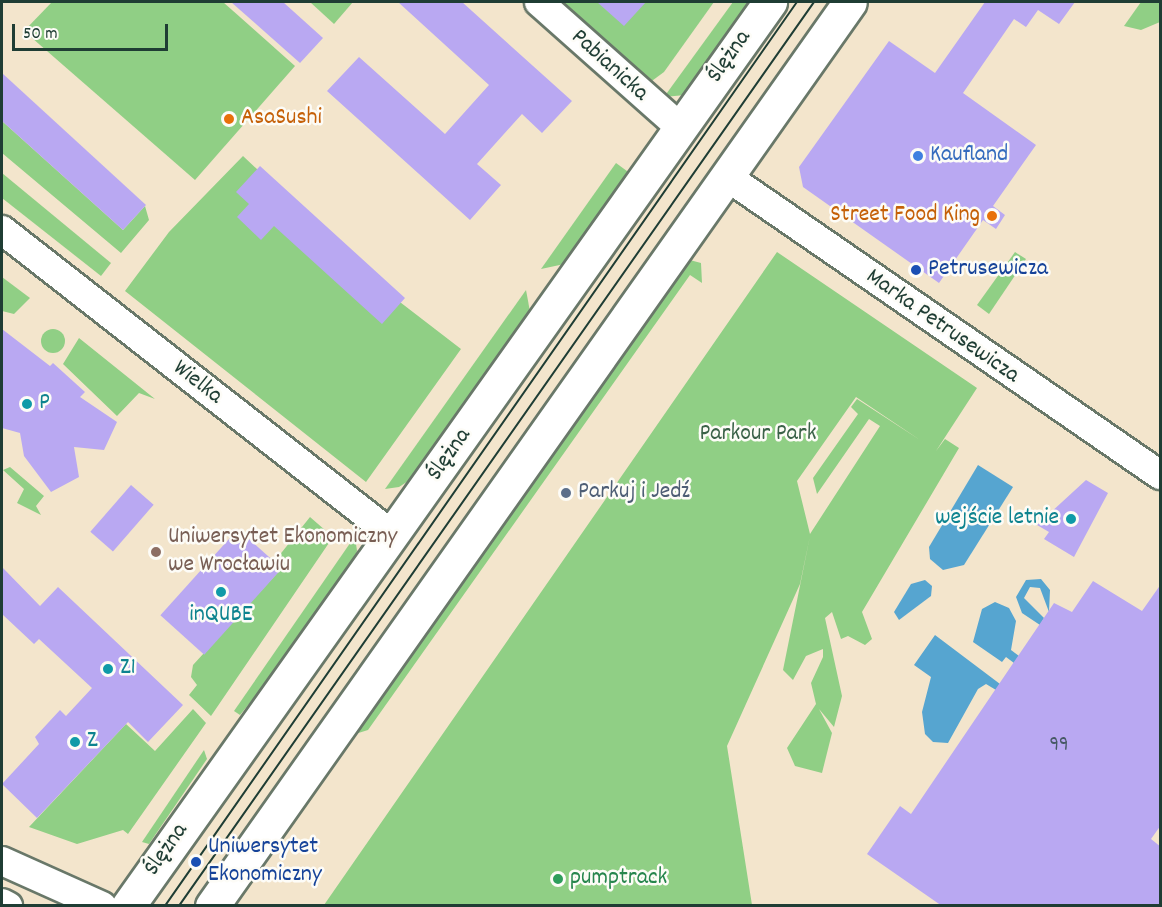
<!DOCTYPE html>
<html>
<head>
<meta charset="utf-8">
<style>
	body { margin:0 }
	#map { position:relative; width:1162px; height:907px; overflow:hidden; background:#f3e5cc; font-family:Dekko,sans-serif }
	div>[style] { position:absolute }
	.green>* { inset:0; background:#90cf85 }
	.round { border-radius:50% }
	.water>* { inset:0; background:#56a5d0 }
	.building>* { inset:0; background:#b9a8f2; transform-origin:0 0 }
	.roads { filter:drop-shadow(2px 0 #697869) drop-shadow(-2px 0 #697869) drop-shadow(0 2px #697869) drop-shadow(0 -2px #697869) }
	.minor>* { height:28px; margin:-14px; padding:0 14px; transform-origin:14px; border-radius:14px; background:#fff }
	.major>* { height:33px; margin:-16.5px; padding:0 16.5px; transform-origin:16.5px; border-radius:16.5px; background:#fff }
	.tram>* { height:1.5px; margin:-0.75px; padding:0 0.75px; transform-origin:0.75px; border-radius:0.75px; background:#1f3d34 }
	.dots>* { width:16px; height:16px; translate:-50% -50%; box-sizing:border-box; border:3px solid #fdfcf7; border-radius:50% }
	span { translate:-50% -50%; white-space:nowrap; text-align:center; line-height:1.15; -webkit-text-stroke:5px #fdfcf7; paint-order:stroke }
	.number-label { font-size:21px; color:#465864 }
	.number-label span { -webkit-text-stroke-width:0 }
	.street-label { font-size:24px; color:#1f3d34 }
	.food-label { font-size:24px; color:#c56008 }
	.left { translate:0 -50%; text-align:left }
	.right { translate:-100% -50%; text-align:right }
	.shop-label { font-size:24px; color:#366cbe }
	.transit-label { font-size:24px; color:#164399 }
	.culture-label { font-size:24px; color:#0d838f }
	.park-label { font-size:24px; color:#3b6248 }
	.service-label { font-size:24px; color:#4e5e75 }
	.education-label { font-size:24px; color:#785e54 }
	.leisure-label { font-size:24px; color:#27864d }
	.frame { position:absolute; inset:0; border:3px solid #1f3d34; pointer-events:none }
	.scale { position:absolute; left:12px; top:24px; width:156px; height:27px; box-sizing:border-box; border:3px solid #1f3d34; border-top:0; padding-left:8px; font-size:18px; line-height:21px; white-space:nowrap; color:#1f3d34; -webkit-text-stroke:4px #fdfcf7; paint-order:stroke }
</style>
</head>
<body>
<div id="map">
	<div class="green">
		<i style="clip-path:polygon(52px 2px,223px 2px,295px 66px,195px 180px,24px 31px)"></i>
		<i style="clip-path:polygon(310px 2px,353px 2px,334px 24px)"></i>
		<i style="clip-path:polygon(553px 2px,714px 2px,664px 72px,645px 86px)"></i>
		<i style="clip-path:polygon(733px 2px,755px 2px,685px 95px,664px 97px)"></i>
		<i style="clip-path:polygon(1141px 2px,1160px 2px,1160px 22px,1141px 30px,1124px 26px)"></i>
		<i style="clip-path:polygon(2px 121px,123px 230px,145px 206px,149px 220px,121px 253px,2px 153px)"></i>
		<i style="clip-path:polygon(243px 156px,396px 299px,461px 349px,366px 482px,125px 291px,169px 232px)"></i>
		<i style="clip-path:polygon(616px 163px,631px 174px,569px 263px,541px 269px)"></i>
		<i style="clip-path:polygon(2px 173px,111px 263px,101px 276px,2px 198px)"></i>
		<i style="clip-path:polygon(evenodd,777px 252px,977px 388px,936px 451px,945px 439px,959px 448px,862px 612px,872px 639px,865px 645px,848px 636px,841px 639px,832px 612px,825px 618px,842px 696px,834px 727px,819px 709px,832px 733px,822px 773px,795px 766px,787px 748px,816px 704px,811px 683px,823px 657px,823px 649px,806px 656px,793px 680px,783px 670px,810px 536px,800px 584px,727px 746px,752px 905px,324px 905px,777px 252px,856px 397px,920px 440px,857px 399px,851px 407px,858px 414px,813px 478px,817px 494px,869px 419px,880px 426px,810px 534px,797px 481px,856px 397px)"></i>
		<i style="clip-path:polygon(1015px 252px,1026px 259px,989px 314px,977px 305px)"></i>
		<i style="clip-path:polygon(686px 259px,701px 263px,702px 283px,690px 275px,368px 730px,352px 735px)"></i>
		<i style="clip-path:polygon(2px 277px,30px 298px,14px 314px,2px 311px)"></i>
		<i style="clip-path:polygon(526px 290px,531px 317px,416px 476px,399px 487px,385px 489px)"></i>
		<i class="round" style="left:41px;top:329px;width:24px;height:24px"></i>
		<i style="clip-path:polygon(79px 338px,155px 399px,139px 393px,117px 416px,63px 364px)"></i>
		<i style="clip-path:polygon(10px 467px,44px 496px,36px 506px,41px 515px,17px 503px,24px 489px,3px 470px)"></i>
		<i style="clip-path:polygon(310px 517px,333px 537px,211px 716px,189px 695px,197px 685px,191px 677px,193px 665px,281px 569px,274px 562px)"></i>
		<i style="clip-path:polygon(355px 536px,357px 551px,351px 568px,317px 620px,240px 715px,234px 711px)"></i>
		<i style="clip-path:polygon(193px 709px,206px 723px,128px 834px,123px 830px,77px 844px,29px 827px,126px 724px,155px 751px)"></i>
		<i style="clip-path:polygon(204px 750px,207px 759px,149px 844px,142px 842px)"></i>
	</div>
	<div class="water">
		<i style="clip-path:polygon(978px 465px,1013px 487px,964px 565px,943px 570px,930px 559px,929px 547px)"></i>
		<i style="clip-path:polygon(1041px 579px,1050px 590px,1049px 612px,1040px 588px,1030px 587px,1024px 598px,1044px 618px,1040px 625px,1022px 613px,1016px 597px,1026px 580px)"></i>
		<i style="clip-path:polygon(925px 580px,932px 586px,931px 596px,899px 620px,894px 612px,911px 584px)"></i>
		<i style="clip-path:polygon(995px 602px,1009px 608px,1016px 621px,1011px 650px,1019px 656px,1014px 663px,1006px 657px,1002px 662px,973px 642px,982px 609px)"></i>
		<i style="clip-path:polygon(935px 635px,1000px 684px,996px 690px,986px 684px,978px 689px,948px 743px,933px 742px,925px 734px,922px 712px,931px 677px,914px 665px)"></i>
	</div>
	<div class="building">
		<i style="clip-path:polygon(231px 2px,283px 2px,323px 38px,300px 63px)"></i>
		<i style="clip-path:polygon(398px 2px,462px 2px,572px 101px,542px 133px,522px 114px,477px 164px,501px 185px,470px 220px,327px 91px,359px 57px,445px 134px,489px 85px)"></i>
		<i style="clip-path:polygon(597px 2px,646px 2px,624px 26px)"></i>
		<i style="clip-path:polygon(985px 2px,1075px 2px,1059px 24px,1038px 10px,1026px 27px,1014px 19px,963px 93px,1036px 145px,993px 206px,1005px 215px,996px 229px,983px 220px,939px 283px,803px 187px,799px 167px,889px 41px,935px 73px)"></i>
		<i style="clip-path:polygon(2px 73px,146px 205px,123px 230px,2px 121px)"></i>
		<i style="clip-path:polygon(260px 166px,405px 298px,382px 324px,274px 226px,261px 240px,237px 217px,249px 204px,236px 192px)"></i>
		<i style="clip-path:polygon(2px 329px,50px 366px,53px 363px,85px 392px,80px 397px,117px 422px,104px 450px,74px 447px,79px 477px,51px 492px,24px 456px,20px 433px,2px 428px)"></i>
		<i style="clip-path:polygon(1086px 480px,1108px 493px,1074px 557px,1044px 539px,1049px 532px,1037px 525px)"></i>
		<i style="left:131px;top:485px;width:30px;height:62px;rotate:41deg"></i>
		<i style="left:238px;top:529px;width:59px;height:116px;rotate:42deg"></i>
		<i style="clip-path:polygon(2px 567px,40px 606px,58px 587px,183px 705px,148px 742px,128px 722px,37px 818px,2px 784px,39px 744px,35px 737px,60px 710px,66px 716px,92px 688px,39px 639px,34px 644px,2px 614px)"></i>
		<i style="clip-path:polygon(1093px 581px,1142px 611px,1161px 584px,1161px 825px,1151px 839px,1161px 847px,1161px 906px,942px 906px,867px 854px,900px 806px,911px 814px,1054px 603px,1072px 612px)"></i>
	</div>
	<div class="roads">
		<div class="minor">
			<i style="left:539px;top:2px;width:190px;rotate:41.6deg"></i>
			<i style="left:726px;top:176px;width:527px;rotate:34.56deg"></i>
			<i style="left:2px;top:230px;width:497px;rotate:38deg"></i>
			<i style="left:2px;top:861px;width:110px;rotate:24.2deg"></i>
			<i style="left:2px;top:903px;width:7px;rotate:27deg"></i>
		</div>
		<div class="major">
			<i style="left:128px;top:906px;width:1109px;rotate:-54.62deg"></i>
			<i style="left:212px;top:906px;width:1106px;rotate:-54.79deg"></i>
		</div>
	</div>
	<div class="tram">
		<i style="left:165px;top:906px;width:1103px;rotate:-55.04deg"></i>
		<i style="left:179px;top:906px;width:1105px;rotate:-54.91deg"></i>
	</div>
	<div class="dots">
		<i style="left:229px;top:119px;background:#e8710a"></i>
		<i style="left:918px;top:156px;background:#3f7fe0"></i>
		<i style="left:992px;top:216px;background:#e8710a"></i>
		<i style="left:916px;top:270px;background:#1a4fb4"></i>
		<i style="left:27px;top:404px;background:#0f9aa8"></i>
		<i style="left:566px;top:493px;background:#5c6f8a"></i>
		<i style="left:1071px;top:519px;background:#0f9aa8"></i>
		<i style="left:156px;top:552px;background:#8d6e63"></i>
		<i style="left:221px;top:592px;background:#0f9aa8"></i>
		<i style="left:108px;top:669px;background:#0f9aa8"></i>
		<i style="left:75px;top:742px;background:#0f9aa8"></i>
		<i style="left:196px;top:862px;background:#1a4fb4"></i>
		<i style="left:558px;top:879px;background:#2e9e5b"></i>
	</div>
	<div class="number-label">
		<span style="left:1059px;top:746px">99</span>
	</div>
	<div class="street-label">
		<span style="left:730px;top:57px;rotate:-55deg">Ślężna</span>
		<span style="left:609px;top:66px;rotate:42deg">Pabianicka</span>
		<span style="left:942px;top:327px;rotate:35deg">Marka Petrusewicza</span>
		<span style="left:197px;top:383px;rotate:38deg">Wielka</span>
		<span style="left:450px;top:455px;rotate:-55deg">Ślężna</span>
		<span style="left:167px;top:850px;rotate:-55deg">Ślężna</span>
	</div>
	<div class="food-label">
		<span class="left" style="left:241px;top:119px">AsaSushi</span>
		<span class="right" style="left:980px;top:216px">Street Food King</span>
	</div>
	<div class="shop-label">
		<span class="left" style="left:930px;top:156px">Kaufland</span>
	</div>
	<div class="transit-label">
		<span class="left" style="left:928px;top:270px">Petrusewicza</span>
		<span class="left" style="left:208px;top:862px">Uniwersytet<br>Ekonomiczny</span>
	</div>
	<div class="culture-label">
		<span class="left" style="left:39px;top:404px">P</span>
		<span class="right" style="left:1059px;top:519px">wejście letnie</span>
		<span style="left:221px;top:616px">inQUBE</span>
		<span class="left" style="left:120px;top:669px">Z1</span>
		<span class="left" style="left:87px;top:742px">Z</span>
	</div>
	<div class="park-label">
		<span style="left:758px;top:435px">Parkour Park</span>
	</div>
	<div class="service-label">
		<span class="left" style="left:578px;top:493px">Parkuj i Jedź</span>
	</div>
	<div class="education-label">
		<span class="left" style="left:168px;top:552px">Uniwersytet Ekonomiczny<br>we Wrocławiu</span>
	</div>
	<div class="leisure-label">
		<span class="left" style="left:570px;top:879px">pumptrack</span>
	</div>
	<div class="frame"></div>
	<div class="scale">50 m</div>
</div>
</body>
</html>
